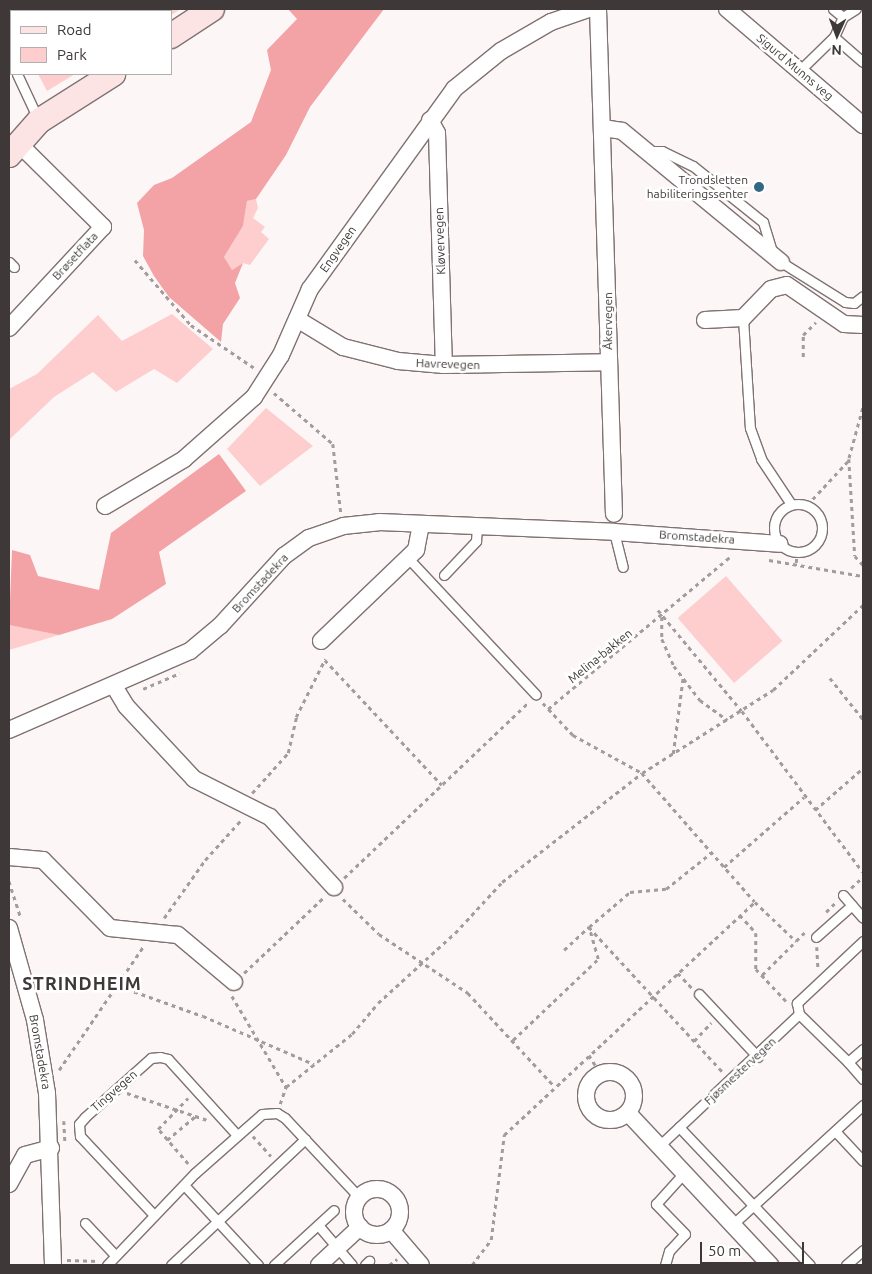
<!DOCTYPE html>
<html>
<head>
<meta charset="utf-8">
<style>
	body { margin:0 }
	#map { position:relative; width:872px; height:1274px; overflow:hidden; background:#fdf6f6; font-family:Ubuntu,sans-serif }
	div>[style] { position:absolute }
	.green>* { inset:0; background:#fecdce; transform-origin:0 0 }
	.forest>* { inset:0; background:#f3a2a5 }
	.path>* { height:2.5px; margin-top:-1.25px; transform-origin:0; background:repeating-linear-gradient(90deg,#a39c9c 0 4px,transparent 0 8px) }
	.roads { filter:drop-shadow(1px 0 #807272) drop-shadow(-1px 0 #807272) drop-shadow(0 1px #807272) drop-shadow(0 -1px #807272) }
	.lane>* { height:9px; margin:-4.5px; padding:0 4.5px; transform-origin:4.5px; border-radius:4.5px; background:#fff }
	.lane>.ring { margin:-4.5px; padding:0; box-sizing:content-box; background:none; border:9px solid #fff; border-radius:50% }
	.street>* { height:16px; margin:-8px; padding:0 8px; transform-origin:8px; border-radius:8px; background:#fff }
	.street>.ring { margin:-8px; padding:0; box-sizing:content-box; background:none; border:16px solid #fff; border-radius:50% }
	.secondary>* { height:24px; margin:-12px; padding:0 12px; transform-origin:12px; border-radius:12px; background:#fce3e4 }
	.dots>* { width:14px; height:14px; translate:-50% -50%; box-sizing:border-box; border:2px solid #fff; border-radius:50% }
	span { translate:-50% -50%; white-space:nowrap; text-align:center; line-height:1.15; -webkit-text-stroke:5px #fff; paint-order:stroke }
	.street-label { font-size:12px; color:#3f3838 }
	.poi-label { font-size:12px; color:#3f3838 }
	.right { translate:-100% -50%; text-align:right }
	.district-label { font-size:18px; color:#3f3838; font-weight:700; letter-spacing:1px }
	.frame { position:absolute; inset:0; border:10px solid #3f3838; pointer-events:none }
	.legend { position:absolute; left:10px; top:10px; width:162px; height:65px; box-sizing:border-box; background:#fff; border:1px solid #b2afaf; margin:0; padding:6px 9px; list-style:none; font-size:15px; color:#3f3838 }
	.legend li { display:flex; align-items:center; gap:10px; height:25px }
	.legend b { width:25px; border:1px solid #b2afaf }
	.north { position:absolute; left:812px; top:10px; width:50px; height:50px; -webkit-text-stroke:4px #fff; paint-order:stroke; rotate:182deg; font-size:14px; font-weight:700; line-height:20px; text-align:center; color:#3f3838 }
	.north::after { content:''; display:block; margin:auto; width:18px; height:22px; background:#3f3838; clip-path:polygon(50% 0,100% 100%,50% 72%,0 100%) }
	.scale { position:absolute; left:700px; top:1242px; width:104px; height:22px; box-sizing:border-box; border:2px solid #3f3838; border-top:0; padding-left:6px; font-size:15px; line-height:18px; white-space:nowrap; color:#3f3838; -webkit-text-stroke:4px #fff; paint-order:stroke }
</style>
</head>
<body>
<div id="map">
	<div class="green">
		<i style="clip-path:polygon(15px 9px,181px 9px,171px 15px,171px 11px)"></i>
		<i style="clip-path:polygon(38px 74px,75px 74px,47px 91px)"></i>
		<i style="clip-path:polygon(256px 199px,258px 208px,253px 218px,265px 227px,261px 232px,269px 239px,250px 265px,243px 263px,232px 270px,224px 257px,243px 226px,247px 201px)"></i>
		<i style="clip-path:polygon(172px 314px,213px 349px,177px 383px,154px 369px,116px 392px,93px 372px,54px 397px,9px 440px,9px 389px,37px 374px,98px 315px,122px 341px)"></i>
		<i style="clip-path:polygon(266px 408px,313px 446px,260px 486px,227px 449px)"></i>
		<i style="left:726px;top:576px;width:86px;height:64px;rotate:49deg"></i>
		<i style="clip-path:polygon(9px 625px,59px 635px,9px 650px)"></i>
	</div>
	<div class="forest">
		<i style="clip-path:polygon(288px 9px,384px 9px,310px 107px,286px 155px,256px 199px,247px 201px,243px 226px,224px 257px,232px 270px,243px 263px,235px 283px,240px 298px,223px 324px,221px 342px,169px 297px,154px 276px,143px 256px,144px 230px,137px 203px,154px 185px,172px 178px,251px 122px,271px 70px,267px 50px,297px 19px)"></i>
		<i style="clip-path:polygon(219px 454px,246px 491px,159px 552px,166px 584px,112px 619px,59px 635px,9px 625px,12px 550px,30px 555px,38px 576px,99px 590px,111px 533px)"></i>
	</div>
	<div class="path">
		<i style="left:135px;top:260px;width:86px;rotate:49.3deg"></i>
		<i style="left:191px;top:325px;width:78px;rotate:34.1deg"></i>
		<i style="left:803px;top:357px;width:22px;rotate:-90deg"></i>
		<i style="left:803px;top:335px;width:18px;rotate:-45deg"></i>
		<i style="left:274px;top:393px;width:78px;rotate:40.8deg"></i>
		<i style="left:333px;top:444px;width:69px;rotate:83.4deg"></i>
		<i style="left:863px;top:408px;width:53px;rotate:105.4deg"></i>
		<i style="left:849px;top:459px;width:97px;rotate:86.5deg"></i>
		<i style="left:855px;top:556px;width:12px;rotate:48deg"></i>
		<i style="left:807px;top:505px;width:60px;rotate:-47deg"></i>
		<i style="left:769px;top:560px;width:95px;rotate:9.7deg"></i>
		<i style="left:796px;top:563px;width:11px;rotate:-85deg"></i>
		<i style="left:658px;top:610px;width:131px;rotate:50.3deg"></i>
		<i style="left:742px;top:711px;width:201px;rotate:53.1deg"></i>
		<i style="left:662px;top:617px;width:22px;rotate:90deg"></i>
		<i style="left:662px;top:639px;width:30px;rotate:66deg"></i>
		<i style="left:674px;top:666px;width:43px;rotate:52.6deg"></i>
		<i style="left:700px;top:700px;width:34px;rotate:36deg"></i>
		<i style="left:325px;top:660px;width:171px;rotate:46.9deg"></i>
		<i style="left:830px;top:678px;width:53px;rotate:51.2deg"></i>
		<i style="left:143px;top:689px;width:40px;rotate:-23.4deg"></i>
		<i style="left:543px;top:703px;width:44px;rotate:46.8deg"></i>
		<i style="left:573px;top:735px;width:79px;rotate:28.8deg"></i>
		<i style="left:642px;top:773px;width:171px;rotate:48.8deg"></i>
		<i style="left:755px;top:902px;width:57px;rotate:43.6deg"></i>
		<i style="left:796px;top:941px;width:14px;rotate:-45deg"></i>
		<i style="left:548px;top:709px;width:239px;rotate:-39.9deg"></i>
		<i style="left:673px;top:754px;width:78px;rotate:-82.6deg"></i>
		<i style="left:252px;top:793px;width:54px;rotate:-48deg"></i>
		<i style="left:288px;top:753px;width:37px;rotate:-77deg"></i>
		<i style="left:296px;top:717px;width:65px;rotate:-63.4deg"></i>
		<i style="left:815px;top:810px;width:64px;rotate:-41.2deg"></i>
		<i style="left:724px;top:867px;width:106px;rotate:-41.2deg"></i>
		<i style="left:344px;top:878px;width:254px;rotate:-43.6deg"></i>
		<i style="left:9px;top:881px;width:39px;rotate:72deg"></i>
		<i style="left:851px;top:888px;width:16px;rotate:-43deg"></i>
		<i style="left:343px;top:899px;width:50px;rotate:44.2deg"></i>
		<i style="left:379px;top:934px;width:107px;rotate:33.5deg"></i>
		<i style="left:468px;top:993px;width:128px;rotate:47.2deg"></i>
		<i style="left:826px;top:912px;width:14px;rotate:-45deg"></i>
		<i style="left:740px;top:915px;width:24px;rotate:48deg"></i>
		<i style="left:756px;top:933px;width:36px;rotate:90deg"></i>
		<i style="left:756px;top:969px;width:44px;rotate:46.8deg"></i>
		<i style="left:164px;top:918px;width:71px;rotate:-54.7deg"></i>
		<i style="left:205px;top:860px;width:55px;rotate:-47.9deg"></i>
		<i style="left:817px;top:947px;width:21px;rotate:87deg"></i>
		<i style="left:564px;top:950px;width:34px;rotate:-43deg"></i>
		<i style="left:589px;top:927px;width:197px;rotate:47.3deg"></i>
		<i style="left:244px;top:973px;width:110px;rotate:-43.5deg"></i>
		<i style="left:678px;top:973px;width:21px;rotate:47deg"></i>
		<i style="left:762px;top:975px;width:48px;rotate:-45deg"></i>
		<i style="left:119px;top:986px;width:89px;rotate:19.7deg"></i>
		<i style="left:203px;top:1016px;width:121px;rotate:23.4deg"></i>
		<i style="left:232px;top:996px;width:106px;rotate:59.3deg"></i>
		<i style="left:513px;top:1040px;width:117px;rotate:-43.6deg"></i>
		<i style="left:598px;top:959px;width:33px;rotate:-106deg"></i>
		<i style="left:589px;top:927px;width:54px;rotate:-40.5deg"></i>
		<i style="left:630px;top:892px;width:36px;rotate:-5deg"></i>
		<i style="left:666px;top:889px;width:58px;rotate:-38.7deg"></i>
		<i style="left:694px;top:1041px;width:25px;rotate:-47deg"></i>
		<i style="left:589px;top:1055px;width:22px;rotate:58deg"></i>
		<i style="left:59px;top:1070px;width:149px;rotate:-55.7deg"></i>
		<i style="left:127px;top:1093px;width:84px;rotate:18.6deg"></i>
		<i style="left:280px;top:1104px;width:18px;rotate:-71deg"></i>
		<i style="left:286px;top:1087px;width:85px;rotate:-38.8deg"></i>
		<i style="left:352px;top:1034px;width:40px;rotate:-50deg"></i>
		<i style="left:378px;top:1003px;width:104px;rotate:-42.3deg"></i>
		<i style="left:455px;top:933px;width:69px;rotate:-47.3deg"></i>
		<i style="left:502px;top:882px;width:177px;rotate:-37.9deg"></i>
		<i style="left:642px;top:773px;width:155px;rotate:-32.4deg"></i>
		<i style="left:773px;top:690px;width:124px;rotate:-43.4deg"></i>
		<i style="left:64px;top:1121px;width:22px;rotate:87deg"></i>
		<i style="left:253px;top:1136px;width:27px;rotate:48deg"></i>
		<i style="left:167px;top:1140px;width:38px;rotate:-40deg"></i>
		<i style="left:188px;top:1164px;width:46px;rotate:-130.6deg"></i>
		<i style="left:158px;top:1129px;width:43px;rotate:-45.9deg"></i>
		<i style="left:67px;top:1260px;width:31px;rotate:2deg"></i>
		<i style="left:389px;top:1265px;width:10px;rotate:-37deg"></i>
		<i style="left:472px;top:1265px;width:31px;rotate:-53deg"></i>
		<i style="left:491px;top:1240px;width:106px;rotate:-82.9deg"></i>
		<i style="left:504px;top:1135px;width:342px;rotate:-42.9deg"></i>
	</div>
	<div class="roads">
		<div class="lane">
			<i style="left:833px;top:9px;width:13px;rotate:39deg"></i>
			<i style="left:834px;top:37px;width:38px;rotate:41deg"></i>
			<i style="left:9px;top:55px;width:5px;rotate:68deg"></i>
			<i style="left:799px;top:71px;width:49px;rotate:-44.2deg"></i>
			<i style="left:834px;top:37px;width:22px;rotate:-66deg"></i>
			<i style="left:843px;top:17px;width:15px;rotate:-32deg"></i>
			<i style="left:17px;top:74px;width:52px;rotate:64.9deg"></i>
			<i style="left:649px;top:151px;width:13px"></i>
			<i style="left:662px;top:151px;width:34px;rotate:26deg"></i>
			<i style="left:693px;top:166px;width:90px;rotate:38.7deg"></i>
			<i style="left:763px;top:222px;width:34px;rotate:73deg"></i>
			<i style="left:9px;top:262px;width:7px;rotate:45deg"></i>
			<i style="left:781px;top:262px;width:75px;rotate:32deg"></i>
			<i style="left:845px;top:302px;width:9px;rotate:6deg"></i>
			<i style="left:854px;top:303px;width:11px;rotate:-38deg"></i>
			<i style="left:743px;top:318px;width:110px;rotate:86.4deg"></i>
			<i style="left:750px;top:428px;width:33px;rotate:70deg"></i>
			<i style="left:761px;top:459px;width:54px;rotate:56.3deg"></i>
			<i class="ring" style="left:774px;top:504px;width:39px;height:39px"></i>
			<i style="left:614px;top:532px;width:36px;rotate:76deg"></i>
			<i style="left:408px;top:558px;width:187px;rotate:46.9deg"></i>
			<i style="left:444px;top:575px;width:47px;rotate:-46.7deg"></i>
			<i style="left:476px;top:541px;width:15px;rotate:-86deg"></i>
			<i style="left:843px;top:895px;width:30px;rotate:49deg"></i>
			<i style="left:816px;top:937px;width:48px;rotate:-41.6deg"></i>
			<i style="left:863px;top:941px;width:91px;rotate:136.8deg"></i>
			<i style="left:797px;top:1003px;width:11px;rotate:80deg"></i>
			<i style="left:799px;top:1014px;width:69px;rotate:44.4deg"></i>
			<i style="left:848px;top:1062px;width:20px;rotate:-41deg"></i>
			<i style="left:699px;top:994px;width:86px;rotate:46.9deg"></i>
			<i style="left:848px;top:1062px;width:23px;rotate:49deg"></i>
			<i style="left:679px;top:1127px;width:190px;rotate:46.5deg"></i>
			<i style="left:835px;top:1131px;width:41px;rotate:47deg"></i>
			<i style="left:659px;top:1146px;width:192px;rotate:-43.3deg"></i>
			<i style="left:184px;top:1185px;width:109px;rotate:47.2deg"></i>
			<i style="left:153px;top:1214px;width:107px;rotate:-133.1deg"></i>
			<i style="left:80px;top:1136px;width:12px;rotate:-95deg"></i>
			<i style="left:79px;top:1124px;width:9px;rotate:-49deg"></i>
			<i style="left:85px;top:1117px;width:89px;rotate:-41.8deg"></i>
			<i style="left:151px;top:1058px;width:9px;rotate:-6deg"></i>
			<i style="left:160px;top:1057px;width:8px;rotate:14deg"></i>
			<i style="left:168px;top:1059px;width:103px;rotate:47.8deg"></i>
			<i style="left:85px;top:1223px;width:42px;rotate:46.9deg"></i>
			<i style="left:318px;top:1225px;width:52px;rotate:49.6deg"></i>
			<i style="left:732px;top:1225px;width:178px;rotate:-42.5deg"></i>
			<i style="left:107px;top:1265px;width:127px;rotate:-46.3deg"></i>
			<i style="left:195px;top:1173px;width:89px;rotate:-41.4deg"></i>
			<i style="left:262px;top:1114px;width:15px;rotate:-4deg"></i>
			<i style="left:277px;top:1113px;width:9px;rotate:32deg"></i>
			<i style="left:285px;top:1118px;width:108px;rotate:46.9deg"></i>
			<i style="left:171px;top:1265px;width:184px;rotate:-43.2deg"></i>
			<i style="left:274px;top:1265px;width:81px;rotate:-42.5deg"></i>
			<i style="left:365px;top:1265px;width:6px;rotate:-45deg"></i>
			<i style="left:665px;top:1265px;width:15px;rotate:-74deg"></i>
			<i style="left:669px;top:1251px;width:23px;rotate:-47deg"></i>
			<i style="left:685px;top:1234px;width:42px;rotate:-134deg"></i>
			<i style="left:656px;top:1204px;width:42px;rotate:-47.9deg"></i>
			<i style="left:846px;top:1265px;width:23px;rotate:-41deg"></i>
		</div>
		<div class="street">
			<i style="left:598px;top:9px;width:505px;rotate:88.19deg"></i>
			<i style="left:727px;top:9px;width:179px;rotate:40.5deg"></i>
			<i style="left:430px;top:120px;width:15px;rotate:62deg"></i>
			<i style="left:437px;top:133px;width:232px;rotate:88.3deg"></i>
			<i style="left:603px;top:128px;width:19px;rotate:9deg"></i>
			<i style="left:622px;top:131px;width:206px;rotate:39.5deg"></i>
			<i style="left:297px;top:319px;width:54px;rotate:31.3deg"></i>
			<i style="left:343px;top:347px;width:57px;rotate:14.3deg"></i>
			<i style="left:398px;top:361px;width:46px;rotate:5deg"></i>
			<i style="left:444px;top:365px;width:164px;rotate:-1deg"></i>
			<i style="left:705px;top:320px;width:38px;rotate:-3deg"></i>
			<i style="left:743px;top:318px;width:40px;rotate:-46deg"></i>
			<i style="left:771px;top:289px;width:16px;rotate:-14deg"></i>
			<i style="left:787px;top:285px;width:69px;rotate:34.4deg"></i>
			<i style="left:844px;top:324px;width:19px;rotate:3deg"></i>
			<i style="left:9px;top:328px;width:138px;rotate:-47.1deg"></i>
			<i style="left:103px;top:227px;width:118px;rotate:-135.3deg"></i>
			<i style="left:105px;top:506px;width:92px;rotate:-30.7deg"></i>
			<i style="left:184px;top:459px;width:94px;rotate:-41.5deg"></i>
			<i style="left:254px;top:397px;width:50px;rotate:-57.3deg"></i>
			<i style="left:281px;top:355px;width:72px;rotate:-66.3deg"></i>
			<i style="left:310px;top:289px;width:246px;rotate:-54.2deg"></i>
			<i style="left:454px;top:89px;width:60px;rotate:-39deg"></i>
			<i style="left:501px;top:51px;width:58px;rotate:-30.1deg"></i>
			<i style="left:551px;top:22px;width:39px;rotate:-19deg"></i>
			<i style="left:321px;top:641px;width:132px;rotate:-43.8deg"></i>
			<i style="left:416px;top:550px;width:26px;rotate:-79deg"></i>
			<i style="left:114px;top:686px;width:23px;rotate:59deg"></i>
			<i style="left:126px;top:706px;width:100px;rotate:47deg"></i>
			<i style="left:194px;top:779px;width:85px;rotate:26.6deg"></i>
			<i style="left:270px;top:817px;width:95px;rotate:47.6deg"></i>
			<i style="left:9px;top:730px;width:197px;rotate:-23.6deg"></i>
			<i style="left:190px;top:651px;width:39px;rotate:-40deg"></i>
			<i style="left:220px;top:626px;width:95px;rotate:-47.6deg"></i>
			<i style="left:284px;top:556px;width:31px;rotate:-36deg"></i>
			<i style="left:309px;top:538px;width:36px;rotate:-19deg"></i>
			<i style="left:343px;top:526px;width:36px;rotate:-6deg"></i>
			<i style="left:379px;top:522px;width:235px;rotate:2.4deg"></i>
			<i style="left:614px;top:532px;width:166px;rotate:4.1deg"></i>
			<i style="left:9px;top:857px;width:34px;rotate:5deg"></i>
			<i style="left:43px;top:860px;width:95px;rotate:45.4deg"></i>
			<i style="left:110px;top:928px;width:68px;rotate:5.9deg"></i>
			<i style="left:178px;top:935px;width:73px;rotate:40deg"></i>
			<i style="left:9px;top:928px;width:96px;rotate:74.2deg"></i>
			<i style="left:35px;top:1020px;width:74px;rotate:80.7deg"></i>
			<i style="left:47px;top:1093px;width:172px;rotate:88deg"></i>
			<i class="ring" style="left:586px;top:1072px;width:32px;height:32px"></i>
			<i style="left:628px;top:1113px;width:208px;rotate:46.9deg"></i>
			<i style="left:9px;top:1184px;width:33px;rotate:-61deg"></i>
			<i style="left:25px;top:1155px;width:27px;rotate:-15deg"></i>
			<i class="ring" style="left:354px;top:1189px;width:30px;height:30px"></i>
			<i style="left:391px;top:1230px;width:46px;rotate:49.4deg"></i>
			<i style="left:319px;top:1265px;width:56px;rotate:-42.8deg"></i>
		</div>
		<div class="secondary">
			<i style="left:171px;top:36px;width:49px;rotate:-33.4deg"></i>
			<i style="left:9px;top:155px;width:45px;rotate:-48.6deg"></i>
			<i style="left:39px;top:121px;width:88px;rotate:-32.4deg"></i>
		</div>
	</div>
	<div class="dots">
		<i style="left:759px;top:187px;background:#316883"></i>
	</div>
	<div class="street-label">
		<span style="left:795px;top:67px;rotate:40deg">Sigurd Munns veg</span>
		<span style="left:440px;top:241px;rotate:-92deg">Kløvervegen</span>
		<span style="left:338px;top:249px;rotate:-55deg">Engvegen</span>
		<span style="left:75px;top:256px;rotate:-47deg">Brøsetflata</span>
		<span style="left:608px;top:321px;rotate:-90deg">Åkervegen</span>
		<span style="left:448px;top:364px;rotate:2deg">Havrevegen</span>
		<span style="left:697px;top:537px;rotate:4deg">Bromstadekra</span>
		<span style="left:260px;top:583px;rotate:-47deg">Bromstadekra</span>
		<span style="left:600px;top:656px;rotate:-39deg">Melina-bakken</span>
		<span style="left:40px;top:1052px;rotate:80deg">Bromstadekra</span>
		<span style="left:740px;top:1071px;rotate:-43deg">Fjøsmestervegen</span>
		<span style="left:114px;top:1091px;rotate:-41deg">Tingvegen</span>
	</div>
	<div class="poi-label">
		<span class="right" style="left:748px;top:187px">Trondsletten<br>habiliteringssenter</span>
	</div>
	<div class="district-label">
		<span style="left:82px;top:983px">STRINDHEIM</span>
	</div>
	<div class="frame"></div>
	<ul class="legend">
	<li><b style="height:6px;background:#fce3e4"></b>Road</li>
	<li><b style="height:14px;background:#fecdce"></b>Park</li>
	</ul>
	<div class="north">N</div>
	<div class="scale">50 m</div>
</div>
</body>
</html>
